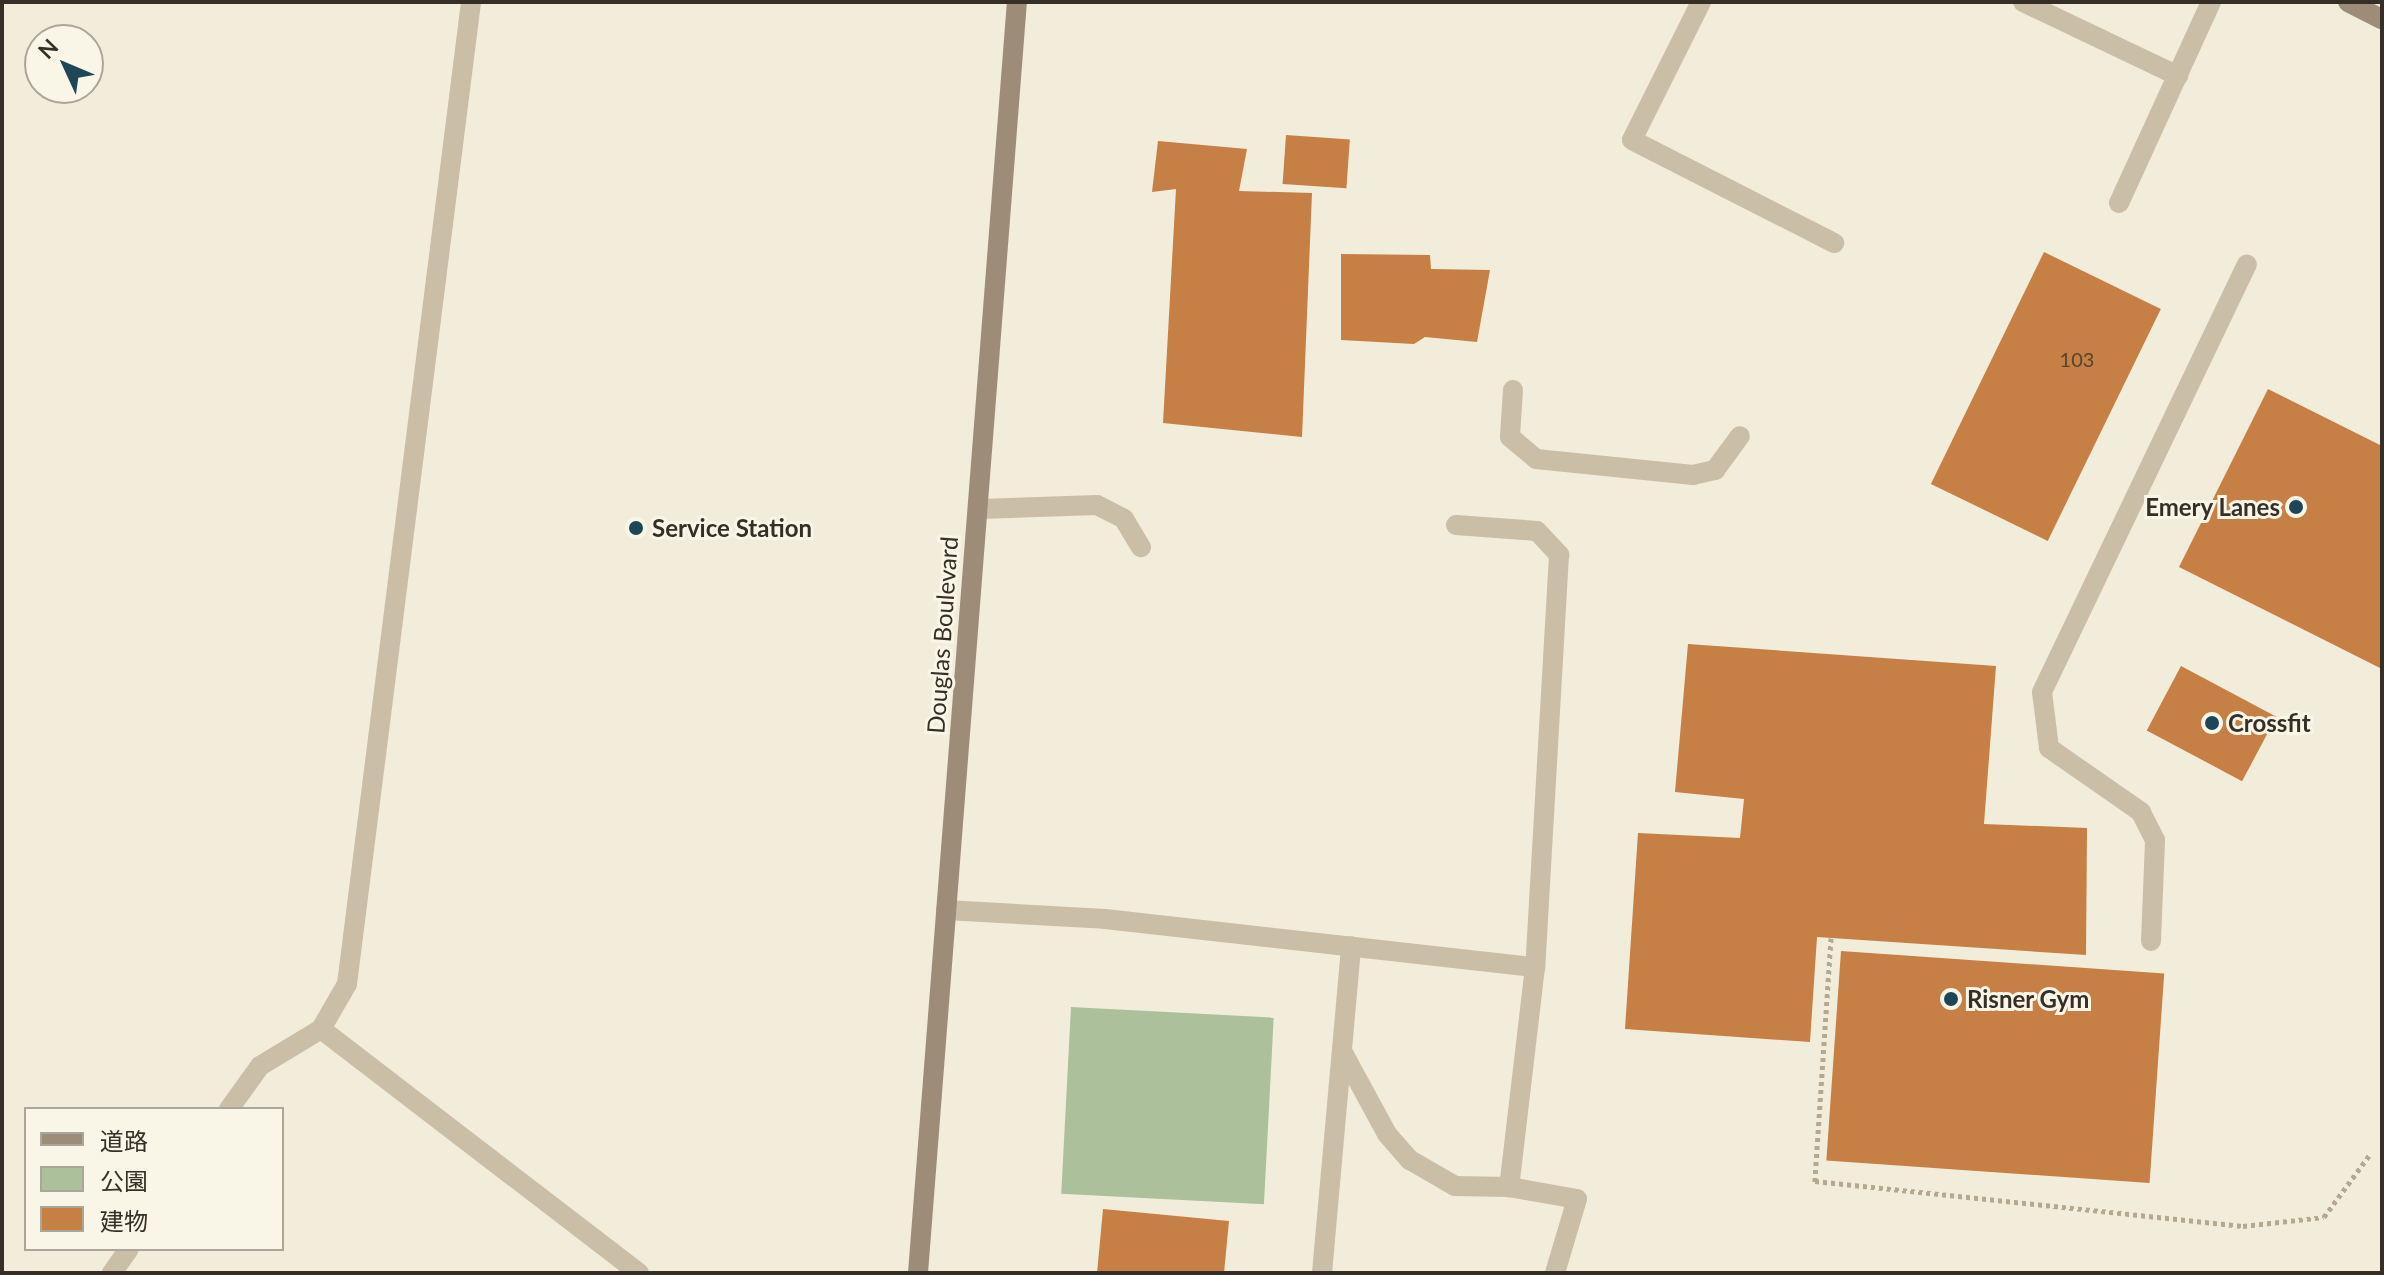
<!DOCTYPE html>
<html>
<head>
<meta charset="utf-8">
<style>
	body { margin:0 }
	#map { position:relative; width:2384px; height:1275px; overflow:hidden; background:#f2ecda; font-family:Lato,"Noto Sans JP",sans-serif }
	div>[style] { position:absolute }
	.green>* { inset:0; background:#acc19b; transform-origin:0 0 }
	.building>* { inset:0; background:#c67f44; transform-origin:0 0 }
	.path>* { height:5px; margin-top:-2.5px; transform-origin:0; background:repeating-linear-gradient(90deg,#b5a891 0 4px,transparent 0 8px) }
	.lane>* { height:20px; margin:-10px; padding:0 10px; transform-origin:10px; border-radius:10px; background:#cabea6 }
	.secondary>* { height:20px; margin:-10px; padding:0 10px; transform-origin:10px; border-radius:10px; background:#9d8d78 }
	.dots>* { width:22px; height:22px; translate:-50% -50%; box-sizing:border-box; border:4px solid #f9f5e7; border-radius:50% }
	span { translate:-50% -50%; white-space:nowrap; text-align:center; line-height:1.15; -webkit-text-stroke:6px #f9f5e7; paint-order:stroke }
	.number-label { font-size:20px; color:#5a432e }
	.number-label span { -webkit-text-stroke-width:0 }
	.poi-label { font-size:24px; color:#362f27; font-weight:700 }
	.right { translate:-100% -50%; text-align:right }
	.left { translate:0 -50%; text-align:left }
	.street-label { font-size:24px; color:#362f27 }
	.frame { position:absolute; inset:0; border:4px solid #362f27; pointer-events:none }
	.legend { position:absolute; left:24px; top:1107px; width:260px; height:144px; box-sizing:border-box; background:#f9f5e7; border:2px solid #aba69a; margin:0; padding:10px 14px; list-style:none; font-size:24px; color:#362f27 }
	.legend li { display:flex; align-items:center; gap:16px; height:40px }
	.legend b { width:40px; border:2px solid #aba69a }
	.north { position:absolute; left:24px; top:24px; width:80px; height:80px; box-sizing:border-box; background:#f9f5e7; border:2px solid #aba69a; border-radius:50%; rotate:314deg; font-size:22px; font-weight:700; line-height:32px; text-align:center; color:#362f27 }
	.north::after { content:''; display:block; margin:auto; width:28px; height:36px; background:#1d4757; clip-path:polygon(50% 0,100% 100%,50% 72%,0 100%) }
</style>
</head>
<body>
<div id="map">
	<div class="green">
		<i style="left:1071px;top:1007px;width:203px;height:187px;rotate:3deg"></i>
	</div>
	<div class="building">
		<i style="left:1286px;top:135px;width:64px;height:49px;rotate:4deg"></i>
		<i style="clip-path:polygon(1158px 141px,1247px 149px,1239px 191px,1312px 193px,1302px 437px,1163px 423px,1176px 189px,1152px 192px)"></i>
		<i style="left:2044px;top:252px;width:130px;height:258px;rotate:26deg"></i>
		<i style="clip-path:polygon(1341px 254px,1430px 255px,1431px 269px,1490px 270px,1477px 342px,1425px 337px,1414px 344px,1341px 340px)"></i>
		<i style="clip-path:polygon(2268px 389px,2382px 446px,2382px 669px,2179px 567px)"></i>
		<i style="clip-path:polygon(1688px 644px,1996px 666px,1984px 824px,2087px 828px,2086px 955px,1817px 937px,1810px 1042px,1625px 1029px,1638px 833px,1740px 838px,1744px 799px,1675px 792px)"></i>
		<i style="left:2181px;top:666px;width:108px;height:73px;rotate:28deg"></i>
		<i style="left:1841px;top:951px;width:324px;height:210px;rotate:4deg"></i>
		<i style="clip-path:polygon(1103px 1209px,1229px 1221px,1224px 1273px,1097px 1273px)"></i>
	</div>
	<div class="path">
		<i style="left:1831px;top:938px;width:244px;rotate:93.8deg"></i>
		<i style="left:1815px;top:1181px;width:430px;rotate:6deg"></i>
		<i style="left:2243px;top:1226px;width:81px;rotate:-6.3deg"></i>
		<i style="left:2324px;top:1217px;width:79px;rotate:-53.7deg"></i>
	</div>
	<div class="lane">
		<i style="left:1701px;top:2px;width:154px;rotate:116.6deg"></i>
		<i style="left:1632px;top:140px;width:227px;rotate:27deg"></i>
		<i style="left:2023px;top:2px;width:172px;rotate:25.5deg"></i>
		<i style="left:2119px;top:203px;width:221px;rotate:-65.4deg"></i>
		<i style="left:1513px;top:390px;width:47px;rotate:93.7deg"></i>
		<i style="left:1510px;top:437px;width:34px;rotate:40deg"></i>
		<i style="left:1536px;top:459px;width:158px;rotate:5.8deg"></i>
		<i style="left:1693px;top:475px;width:23px;rotate:-13deg"></i>
		<i style="left:1715px;top:470px;width:42px;rotate:-53.7deg"></i>
		<i style="left:978px;top:509px;width:119px;rotate:-1.9deg"></i>
		<i style="left:1097px;top:505px;width:30px;rotate:27deg"></i>
		<i style="left:1124px;top:519px;width:33px;rotate:59deg"></i>
		<i style="left:1456px;top:525px;width:81px;rotate:4.2deg"></i>
		<i style="left:1537px;top:531px;width:33px;rotate:47deg"></i>
		<i style="left:1559px;top:555px;width:413px;rotate:93.3deg"></i>
		<i style="left:1535px;top:967px;width:222px;rotate:96.7deg"></i>
		<i style="left:946px;top:910px;width:159px;rotate:3.2deg"></i>
		<i style="left:1105px;top:919px;width:433px;rotate:6.4deg"></i>
		<i style="left:2151px;top:941px;width:101px;rotate:-87.7deg"></i>
		<i style="left:2155px;top:840px;width:31px;rotate:-117deg"></i>
		<i style="left:2141px;top:812px;width:112px;rotate:-145.2deg"></i>
		<i style="left:2049px;top:748px;width:56px;rotate:-97.1deg"></i>
		<i style="left:2042px;top:692px;width:474px;rotate:-64.4deg"></i>
		<i style="left:321px;top:1029px;width:401px;rotate:37.5deg"></i>
		<i style="left:1342px;top:1051px;width:94px;rotate:61.5deg"></i>
		<i style="left:1387px;top:1134px;width:35px;rotate:49deg"></i>
		<i style="left:1410px;top:1160px;width:52px;rotate:30deg"></i>
		<i style="left:1455px;top:1186px;width:54px;rotate:1.1deg"></i>
		<i style="left:1509px;top:1187px;width:69px;rotate:10deg"></i>
		<i style="left:1577px;top:1199px;width:77px;rotate:106.6deg"></i>
		<i style="left:229px;top:1109px;width:53px;rotate:-54.2deg"></i>
		<i style="left:260px;top:1066px;width:71px;rotate:-31.2deg"></i>
		<i style="left:321px;top:1029px;width:52px;rotate:-60deg"></i>
		<i style="left:347px;top:984px;width:990px;rotate:-82.8deg"></i>
		<i style="left:112px;top:1273px;width:29px;rotate:-55deg"></i>
		<i style="left:1322px;top:1273px;width:328px;rotate:-84.9deg"></i>
	</div>
	<div class="secondary">
		<i style="left:2348px;top:2px;width:38px;rotate:27deg"></i>
		<i style="left:918px;top:1273px;width:1275px;rotate:-85.55deg"></i>
	</div>
	<div class="dots">
		<i style="left:2296px;top:507px;background:#1d4757"></i>
		<i style="left:636px;top:528px;background:#1d4757"></i>
		<i style="left:2212px;top:723px;background:#1d4757"></i>
		<i style="left:1951px;top:999px;background:#1d4757"></i>
	</div>
	<div class="number-label">
		<span style="left:2077px;top:359px">103</span>
	</div>
	<div class="poi-label">
		<span class="right" style="left:2280px;top:507px">Emery Lanes</span>
		<span class="left" style="left:652px;top:528px">Service Station</span>
		<span class="left" style="left:2228px;top:723px">Crossfit</span>
		<span class="left" style="left:1967px;top:999px">Risner Gym</span>
	</div>
	<div class="street-label">
		<span style="left:942px;top:635px;rotate:-86deg">Douglas Boulevard</span>
	</div>
	<div class="frame"></div>
	<ul class="legend">
	<li><b style="height:10px;background:#9d8d78"></b>道路</li>
	<li><b style="height:22px;background:#acc19b"></b>公園</li>
	<li><b style="height:22px;background:#c67f44"></b>建物</li>
	</ul>
	<div class="north">N</div>
</div>
</body>
</html>
